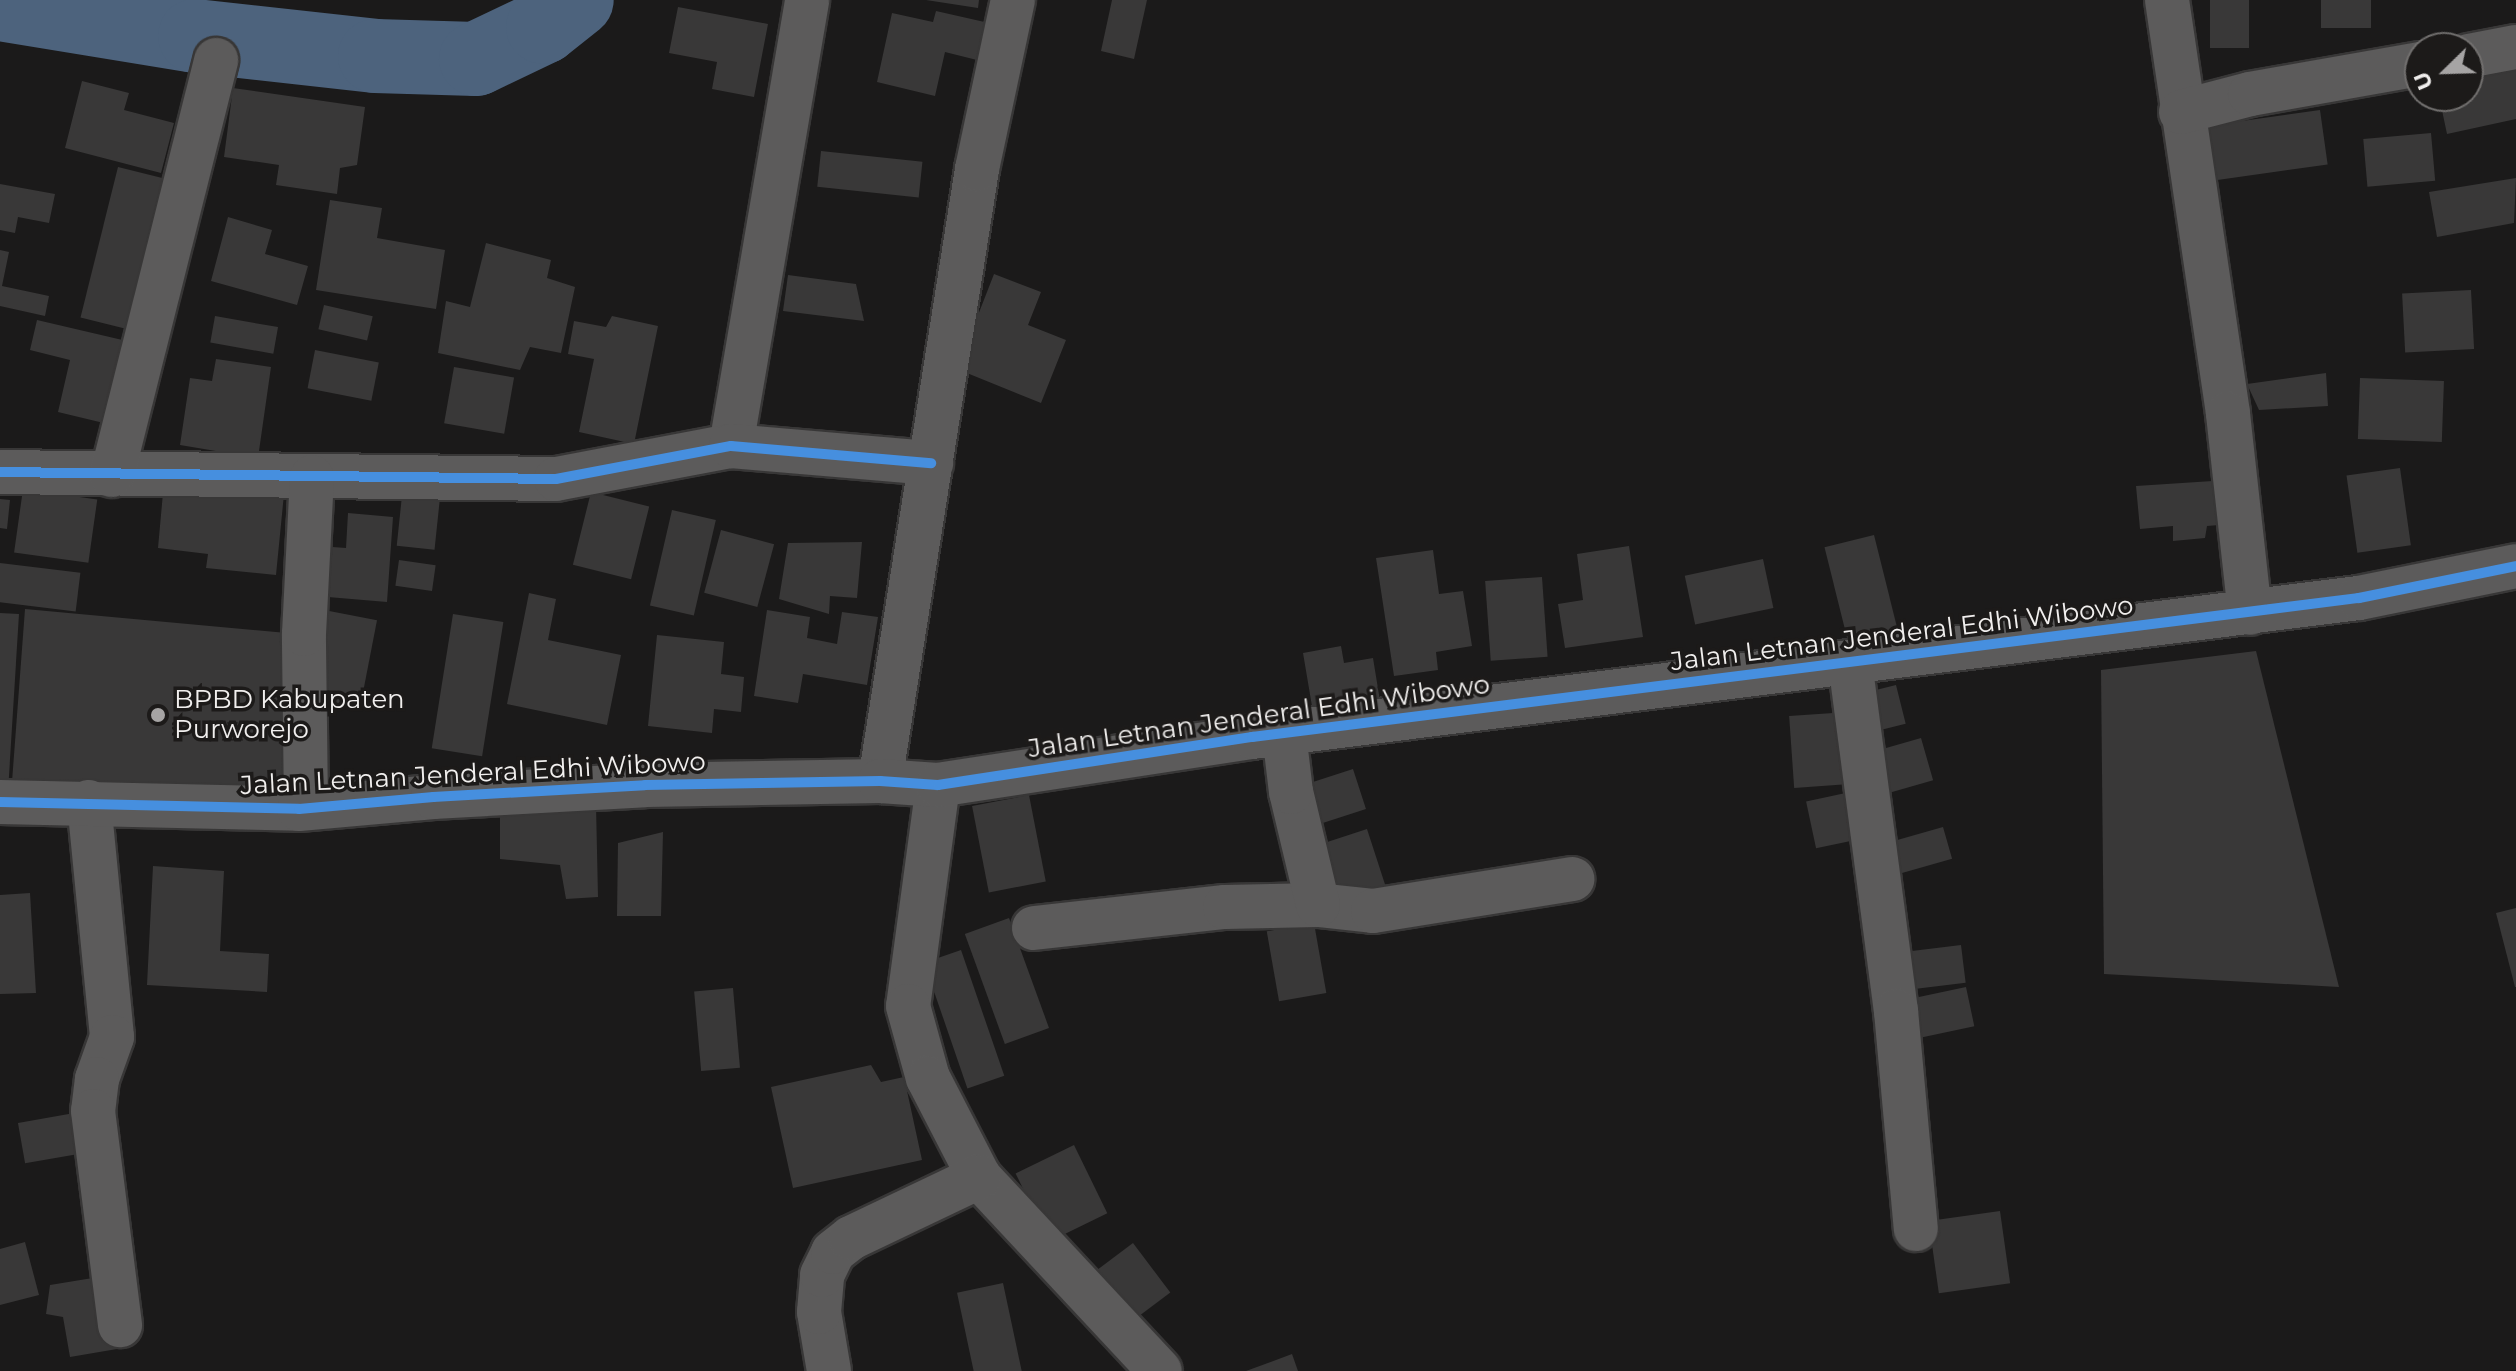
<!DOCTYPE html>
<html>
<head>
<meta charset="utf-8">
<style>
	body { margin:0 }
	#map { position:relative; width:2516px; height:1371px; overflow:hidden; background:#1b1a1a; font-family:Montserrat,sans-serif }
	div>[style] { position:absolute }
	.river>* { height:74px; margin:-37px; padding:0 37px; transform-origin:37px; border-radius:37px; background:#4d637d }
	.building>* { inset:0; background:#393838; transform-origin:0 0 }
	.roads { filter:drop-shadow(2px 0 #383737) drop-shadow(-2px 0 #383737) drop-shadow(0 2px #383737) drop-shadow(0 -2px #383737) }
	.minor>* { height:44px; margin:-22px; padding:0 22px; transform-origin:22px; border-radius:22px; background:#5c5b5b }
	.tertiary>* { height:44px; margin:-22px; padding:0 22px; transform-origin:22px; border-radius:22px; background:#5c5b5b }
	.cycleway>* { height:10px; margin:-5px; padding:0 5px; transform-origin:5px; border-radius:5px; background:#468fdf }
	.dots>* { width:22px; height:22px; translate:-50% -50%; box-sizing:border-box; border:4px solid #1c1a19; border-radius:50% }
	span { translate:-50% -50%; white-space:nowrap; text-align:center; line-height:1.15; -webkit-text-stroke:7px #1c1a19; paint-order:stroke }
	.street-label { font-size:26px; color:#f1efee }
	.poi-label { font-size:26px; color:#f1efee }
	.left { translate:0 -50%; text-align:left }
	.north { position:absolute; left:2404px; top:32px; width:80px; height:80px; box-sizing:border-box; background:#1c1a19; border:2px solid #716f6e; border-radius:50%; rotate:247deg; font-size:22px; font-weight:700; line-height:32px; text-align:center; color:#f1efee }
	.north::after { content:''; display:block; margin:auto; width:28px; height:36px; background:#a6a4a4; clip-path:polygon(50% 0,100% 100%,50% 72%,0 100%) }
</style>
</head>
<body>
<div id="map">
	<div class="river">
		<i style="left:0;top:4px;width:198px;rotate:9.3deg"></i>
		<i style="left:195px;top:36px;width:181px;rotate:6.3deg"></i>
		<i style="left:375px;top:56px;width:101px;rotate:1.7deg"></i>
		<i style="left:476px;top:59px;width:74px;rotate:-25.5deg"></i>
		<i style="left:543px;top:27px;width:43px;rotate:-38.5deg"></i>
	</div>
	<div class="building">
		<i style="clip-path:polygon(926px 0,979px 0,978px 8px)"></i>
		<i style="clip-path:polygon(1112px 0,1147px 0,1134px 59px,1101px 51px)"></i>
		<i style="left:2210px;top:0;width:39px;height:48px"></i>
		<i style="left:2321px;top:0;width:50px;height:28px"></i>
		<i style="clip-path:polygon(678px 7px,768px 24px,754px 97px,712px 89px,717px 62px,669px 53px)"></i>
		<i style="clip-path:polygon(936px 11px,989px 23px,981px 61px,945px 52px,935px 96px,877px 82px,892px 13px,933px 22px)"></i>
		<i style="clip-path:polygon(2516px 65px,2516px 119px,2447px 134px,2439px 96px,2468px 96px,2468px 75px)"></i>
		<i style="clip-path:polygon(82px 81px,129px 93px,124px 110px,174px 123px,161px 173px,65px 148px)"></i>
		<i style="clip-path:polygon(233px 88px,365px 107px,357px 165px,340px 168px,337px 194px,276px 185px,279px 165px,224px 157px)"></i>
		<i style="left:2320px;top:110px;width:55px;height:113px;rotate:82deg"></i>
		<i style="left:2431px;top:133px;width:48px;height:68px;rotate:85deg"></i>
		<i style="left:821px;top:151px;width:102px;height:36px;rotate:6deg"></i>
		<i style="left:118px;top:167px;width:57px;height:155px;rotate:14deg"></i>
		<i style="clip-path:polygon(2516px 178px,2514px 223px,2437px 237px,2429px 192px)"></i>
		<i style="clip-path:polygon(0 184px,55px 194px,49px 223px,18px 217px,15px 233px,0 230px)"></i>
		<i style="clip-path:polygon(330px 200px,382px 208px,377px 238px,445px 250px,436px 309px,316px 290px)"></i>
		<i style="clip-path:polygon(228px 217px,272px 230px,265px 254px,308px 266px,297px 305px,211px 281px)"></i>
		<i style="clip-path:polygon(486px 243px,551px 260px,547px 278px,575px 287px,561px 353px,530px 347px,520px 370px,438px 353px,446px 301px,470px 307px)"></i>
		<i style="clip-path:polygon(0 250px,9px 252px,2px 286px,49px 296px,45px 316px,0 306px)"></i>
		<i style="clip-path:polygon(994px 274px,1041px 292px,1028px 325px,1066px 340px,1041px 403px,957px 369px)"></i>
		<i style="clip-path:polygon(788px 275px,856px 284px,864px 321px,783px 311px)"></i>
		<i style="left:2471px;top:290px;width:59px;height:69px;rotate:87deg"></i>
		<i style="left:324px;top:305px;width:50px;height:25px;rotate:13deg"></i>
		<i style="left:215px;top:316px;width:64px;height:27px;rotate:10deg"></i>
		<i style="clip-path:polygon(612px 316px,658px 326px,634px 444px,579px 432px,594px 359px,568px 354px,574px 321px,606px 327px)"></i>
		<i style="clip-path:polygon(37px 320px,131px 342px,112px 425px,58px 412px,70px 360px,30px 350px)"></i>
		<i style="left:315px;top:350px;width:65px;height:39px;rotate:11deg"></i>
		<i style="clip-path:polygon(216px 359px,271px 367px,258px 458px,180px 445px,190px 378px,212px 381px)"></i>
		<i style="left:454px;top:367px;width:61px;height:57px;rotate:10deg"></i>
		<i style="clip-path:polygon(2326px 373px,2328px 406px,2259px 410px,2247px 384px)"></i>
		<i style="left:2360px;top:378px;width:84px;height:61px;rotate:2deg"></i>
		<i style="left:2400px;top:468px;width:78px;height:54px;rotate:82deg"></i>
		<i style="clip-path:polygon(2228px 480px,2232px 524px,2207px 526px,2205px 538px,2173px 541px,2173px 526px,2140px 529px,2136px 486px)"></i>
		<i style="clip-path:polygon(164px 482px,284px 494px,276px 575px,206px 568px,208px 554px,158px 548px)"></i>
		<i style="left:403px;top:486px;width:38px;height:60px;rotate:6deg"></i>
		<i style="left:23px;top:489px;width:75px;height:64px;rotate:8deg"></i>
		<i style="left:591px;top:492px;width:60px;height:75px;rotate:14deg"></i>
		<i style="clip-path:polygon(0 499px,10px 500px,7px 529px,0 528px)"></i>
		<i style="left:672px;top:510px;width:45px;height:98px;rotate:13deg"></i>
		<i style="clip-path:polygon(348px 513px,393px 517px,387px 602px,316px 596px,319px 546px,346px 548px)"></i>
		<i style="left:721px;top:530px;width:55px;height:65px;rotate:15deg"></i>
		<i style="left:1874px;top:535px;width:98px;height:51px;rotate:76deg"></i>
		<i style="clip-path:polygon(862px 542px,857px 598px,830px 596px,829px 614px,779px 599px,788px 543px)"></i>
		<i style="clip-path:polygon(1629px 546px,1643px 637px,1565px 648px,1558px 604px,1583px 600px,1577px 554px)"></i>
		<i style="clip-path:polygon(1433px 550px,1439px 594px,1463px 591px,1472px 646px,1436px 652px,1438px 670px,1394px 676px,1376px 558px)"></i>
		<i style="left:1763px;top:559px;width:50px;height:80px;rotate:78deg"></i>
		<i style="left:399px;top:560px;width:37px;height:26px;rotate:8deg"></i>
		<i style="left:0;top:563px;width:81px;height:39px;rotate:7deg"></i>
		<i style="left:1542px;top:577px;width:80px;height:57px;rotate:86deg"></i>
		<i style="clip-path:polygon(529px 593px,556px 599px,548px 640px,621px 655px,607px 725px,507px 704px)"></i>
		<i style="clip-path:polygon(25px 609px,298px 634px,301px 798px,11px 795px)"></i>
		<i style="left:324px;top:610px;width:54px;height:91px;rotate:11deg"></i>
		<i style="clip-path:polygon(767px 610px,810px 617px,807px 638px,837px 644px,842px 612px,878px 617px,867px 685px,803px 674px,798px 703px,754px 696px)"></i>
		<i style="clip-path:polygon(0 613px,19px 614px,8px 792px,0 791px)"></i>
		<i style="left:453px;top:614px;width:51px;height:136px;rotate:9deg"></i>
		<i style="clip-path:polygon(657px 635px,724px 642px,721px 674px,744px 677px,741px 712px,714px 709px,712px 733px,648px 726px)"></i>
		<i style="clip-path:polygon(1341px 646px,1344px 663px,1373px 658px,1381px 707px,1314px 718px,1303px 653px)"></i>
		<i style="clip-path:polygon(2256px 651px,2339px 987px,2104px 974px,2101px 670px)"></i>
		<i style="left:1896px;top:685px;width:40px;height:29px;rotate:76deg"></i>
		<i style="left:1848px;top:712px;width:72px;height:59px;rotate:86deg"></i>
		<i style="left:1921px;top:738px;width:44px;height:49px;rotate:74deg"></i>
		<i style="left:1353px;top:769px;width:42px;height:60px;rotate:72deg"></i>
		<i style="left:1855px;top:791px;width:48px;height:50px;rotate:78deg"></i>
		<i style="left:1029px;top:795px;width:88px;height:58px;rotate:79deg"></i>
		<i style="clip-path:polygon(596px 805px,598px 897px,566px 899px,560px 865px,500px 859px,500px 812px)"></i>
		<i style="left:1943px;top:827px;width:33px;height:53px;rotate:74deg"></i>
		<i style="left:1367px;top:829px;width:61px;height:49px;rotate:72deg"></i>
		<i style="clip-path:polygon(663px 832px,661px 916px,617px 916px,618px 843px)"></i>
		<i style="clip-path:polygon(153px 866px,224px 871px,220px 951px,269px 954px,267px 992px,147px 985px)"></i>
		<i style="clip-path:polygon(30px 893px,36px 993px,0 994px,0 895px)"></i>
		<i style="clip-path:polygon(2516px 908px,2516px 987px,2515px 987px,2496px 913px)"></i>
		<i style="left:1009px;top:918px;width:117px;height:47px;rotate:70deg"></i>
		<i style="left:1314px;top:923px;width:71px;height:48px;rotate:80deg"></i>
		<i style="left:1961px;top:945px;width:38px;height:64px;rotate:83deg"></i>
		<i style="left:961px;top:950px;width:133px;height:39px;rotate:71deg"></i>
		<i style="left:1966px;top:987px;width:40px;height:65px;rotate:78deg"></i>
		<i style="left:733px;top:988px;width:80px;height:39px;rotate:85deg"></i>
		<i style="clip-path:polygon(871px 1065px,881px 1082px,904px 1077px,922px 1160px,793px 1188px,771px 1087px)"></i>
		<i style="left:80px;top:1112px;width:41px;height:63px;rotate:80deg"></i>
		<i style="left:1074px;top:1145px;width:76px;height:65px;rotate:64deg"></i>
		<i style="left:2000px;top:1211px;width:73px;height:72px;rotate:82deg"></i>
		<i style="clip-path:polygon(25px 1242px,39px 1295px,0 1305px,0 1249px)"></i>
		<i style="left:1133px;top:1243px;width:62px;height:45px;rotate:53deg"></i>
		<i style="clip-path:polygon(105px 1276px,117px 1349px,70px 1357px,63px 1317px,46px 1314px,50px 1285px)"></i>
		<i style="left:1003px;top:1283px;width:90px;height:47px;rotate:78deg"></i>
		<i style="clip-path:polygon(1292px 1354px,1298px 1371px,1246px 1371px)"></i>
	</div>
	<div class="roads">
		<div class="minor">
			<i style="left:2167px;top:0;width:418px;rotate:81.6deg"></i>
			<i style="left:2228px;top:414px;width:200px;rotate:83.7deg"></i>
			<i style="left:2468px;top:56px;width:49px;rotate:-10.6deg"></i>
			<i style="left:2181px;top:112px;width:71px;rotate:-14.6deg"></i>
			<i style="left:2250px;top:94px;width:173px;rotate:-10deg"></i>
			<i style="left:731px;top:446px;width:452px;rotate:-80.3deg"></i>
			<i style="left:0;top:472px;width:556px;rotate:0.72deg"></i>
			<i style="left:556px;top:479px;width:178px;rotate:-10.7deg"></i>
			<i style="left:731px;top:446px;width:201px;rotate:4.9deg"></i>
			<i style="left:112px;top:475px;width:428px;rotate:-75.9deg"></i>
			<i style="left:1850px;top:662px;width:352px;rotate:82.5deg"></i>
			<i style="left:1896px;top:1011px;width:219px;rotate:84.8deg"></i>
			<i style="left:880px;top:781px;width:620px;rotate:-80.99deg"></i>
			<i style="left:977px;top:169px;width:173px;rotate:-78deg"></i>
			<i style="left:938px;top:785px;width:223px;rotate:97.7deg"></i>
			<i style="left:908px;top:1006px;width:75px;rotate:74.5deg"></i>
			<i style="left:928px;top:1078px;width:111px;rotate:62.7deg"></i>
			<i style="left:979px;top:1177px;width:265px;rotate:47deg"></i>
			<i style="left:89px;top:802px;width:236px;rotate:84.4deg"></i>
			<i style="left:112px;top:1037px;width:45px;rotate:109.7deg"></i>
			<i style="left:97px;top:1079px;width:32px;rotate:97deg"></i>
			<i style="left:93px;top:1111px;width:216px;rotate:82.8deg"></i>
			<i style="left:306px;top:808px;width:174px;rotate:-90.7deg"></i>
			<i style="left:304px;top:634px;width:157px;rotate:-87.1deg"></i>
			<i style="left:1318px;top:905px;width:55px;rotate:6.2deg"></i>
			<i style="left:1373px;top:911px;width:202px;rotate:-9.1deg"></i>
			<i style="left:1034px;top:928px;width:192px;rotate:-6.3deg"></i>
			<i style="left:1225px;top:907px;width:93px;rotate:-1.2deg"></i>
			<i style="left:1318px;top:905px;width:116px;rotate:-103.4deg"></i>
			<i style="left:1291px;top:792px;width:59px;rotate:-96.8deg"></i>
			<i style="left:829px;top:1371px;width:60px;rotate:-99.6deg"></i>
			<i style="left:819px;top:1312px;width:37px;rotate:-85deg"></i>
			<i style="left:822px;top:1275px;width:25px;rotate:-64deg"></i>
			<i style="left:833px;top:1252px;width:23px;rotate:-38deg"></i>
			<i style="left:851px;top:1238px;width:142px;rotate:-25.5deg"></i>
		</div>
		<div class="tertiary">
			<i style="left:0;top:802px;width:299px;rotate:1.3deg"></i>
			<i style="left:299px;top:809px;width:135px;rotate:-5.1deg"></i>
			<i style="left:433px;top:797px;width:212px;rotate:-3.2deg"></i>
			<i style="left:645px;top:785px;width:235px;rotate:-1deg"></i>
			<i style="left:880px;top:781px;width:58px;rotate:3.9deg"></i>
			<i style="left:938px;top:785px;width:318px;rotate:-8.7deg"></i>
			<i style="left:1252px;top:737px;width:1116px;rotate:-7.16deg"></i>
			<i style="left:2359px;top:598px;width:160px;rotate:-11.5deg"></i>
		</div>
	</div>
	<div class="cycleway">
		<i style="left:0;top:472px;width:556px;rotate:0.72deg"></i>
		<i style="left:556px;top:479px;width:178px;rotate:-10.7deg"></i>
		<i style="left:731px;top:446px;width:201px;rotate:4.9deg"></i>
		<i style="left:0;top:802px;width:299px;rotate:1.3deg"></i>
		<i style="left:299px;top:809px;width:135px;rotate:-5.1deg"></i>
		<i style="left:433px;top:797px;width:212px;rotate:-3.2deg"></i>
		<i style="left:645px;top:785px;width:235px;rotate:-1deg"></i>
		<i style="left:880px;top:781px;width:58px;rotate:3.9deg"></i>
		<i style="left:938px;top:785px;width:318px;rotate:-8.7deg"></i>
		<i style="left:1252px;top:737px;width:1116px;rotate:-7.16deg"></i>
		<i style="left:2359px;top:598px;width:160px;rotate:-11.5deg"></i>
	</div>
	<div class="dots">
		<i style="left:158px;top:715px;background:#a6a4a4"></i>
	</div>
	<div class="street-label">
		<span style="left:1902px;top:634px;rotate:-7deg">Jalan Letnan Jenderal Edhi Wibowo</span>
		<span style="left:1259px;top:717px;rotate:-8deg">Jalan Letnan Jenderal Edhi Wibowo</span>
		<span style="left:473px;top:774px;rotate:-3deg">Jalan Letnan Jenderal Edhi Wibowo</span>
	</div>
	<div class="poi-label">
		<span class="left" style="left:174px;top:715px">BPBD Kabupaten<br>Purworejo</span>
	</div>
	<div class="north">U</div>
</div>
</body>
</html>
